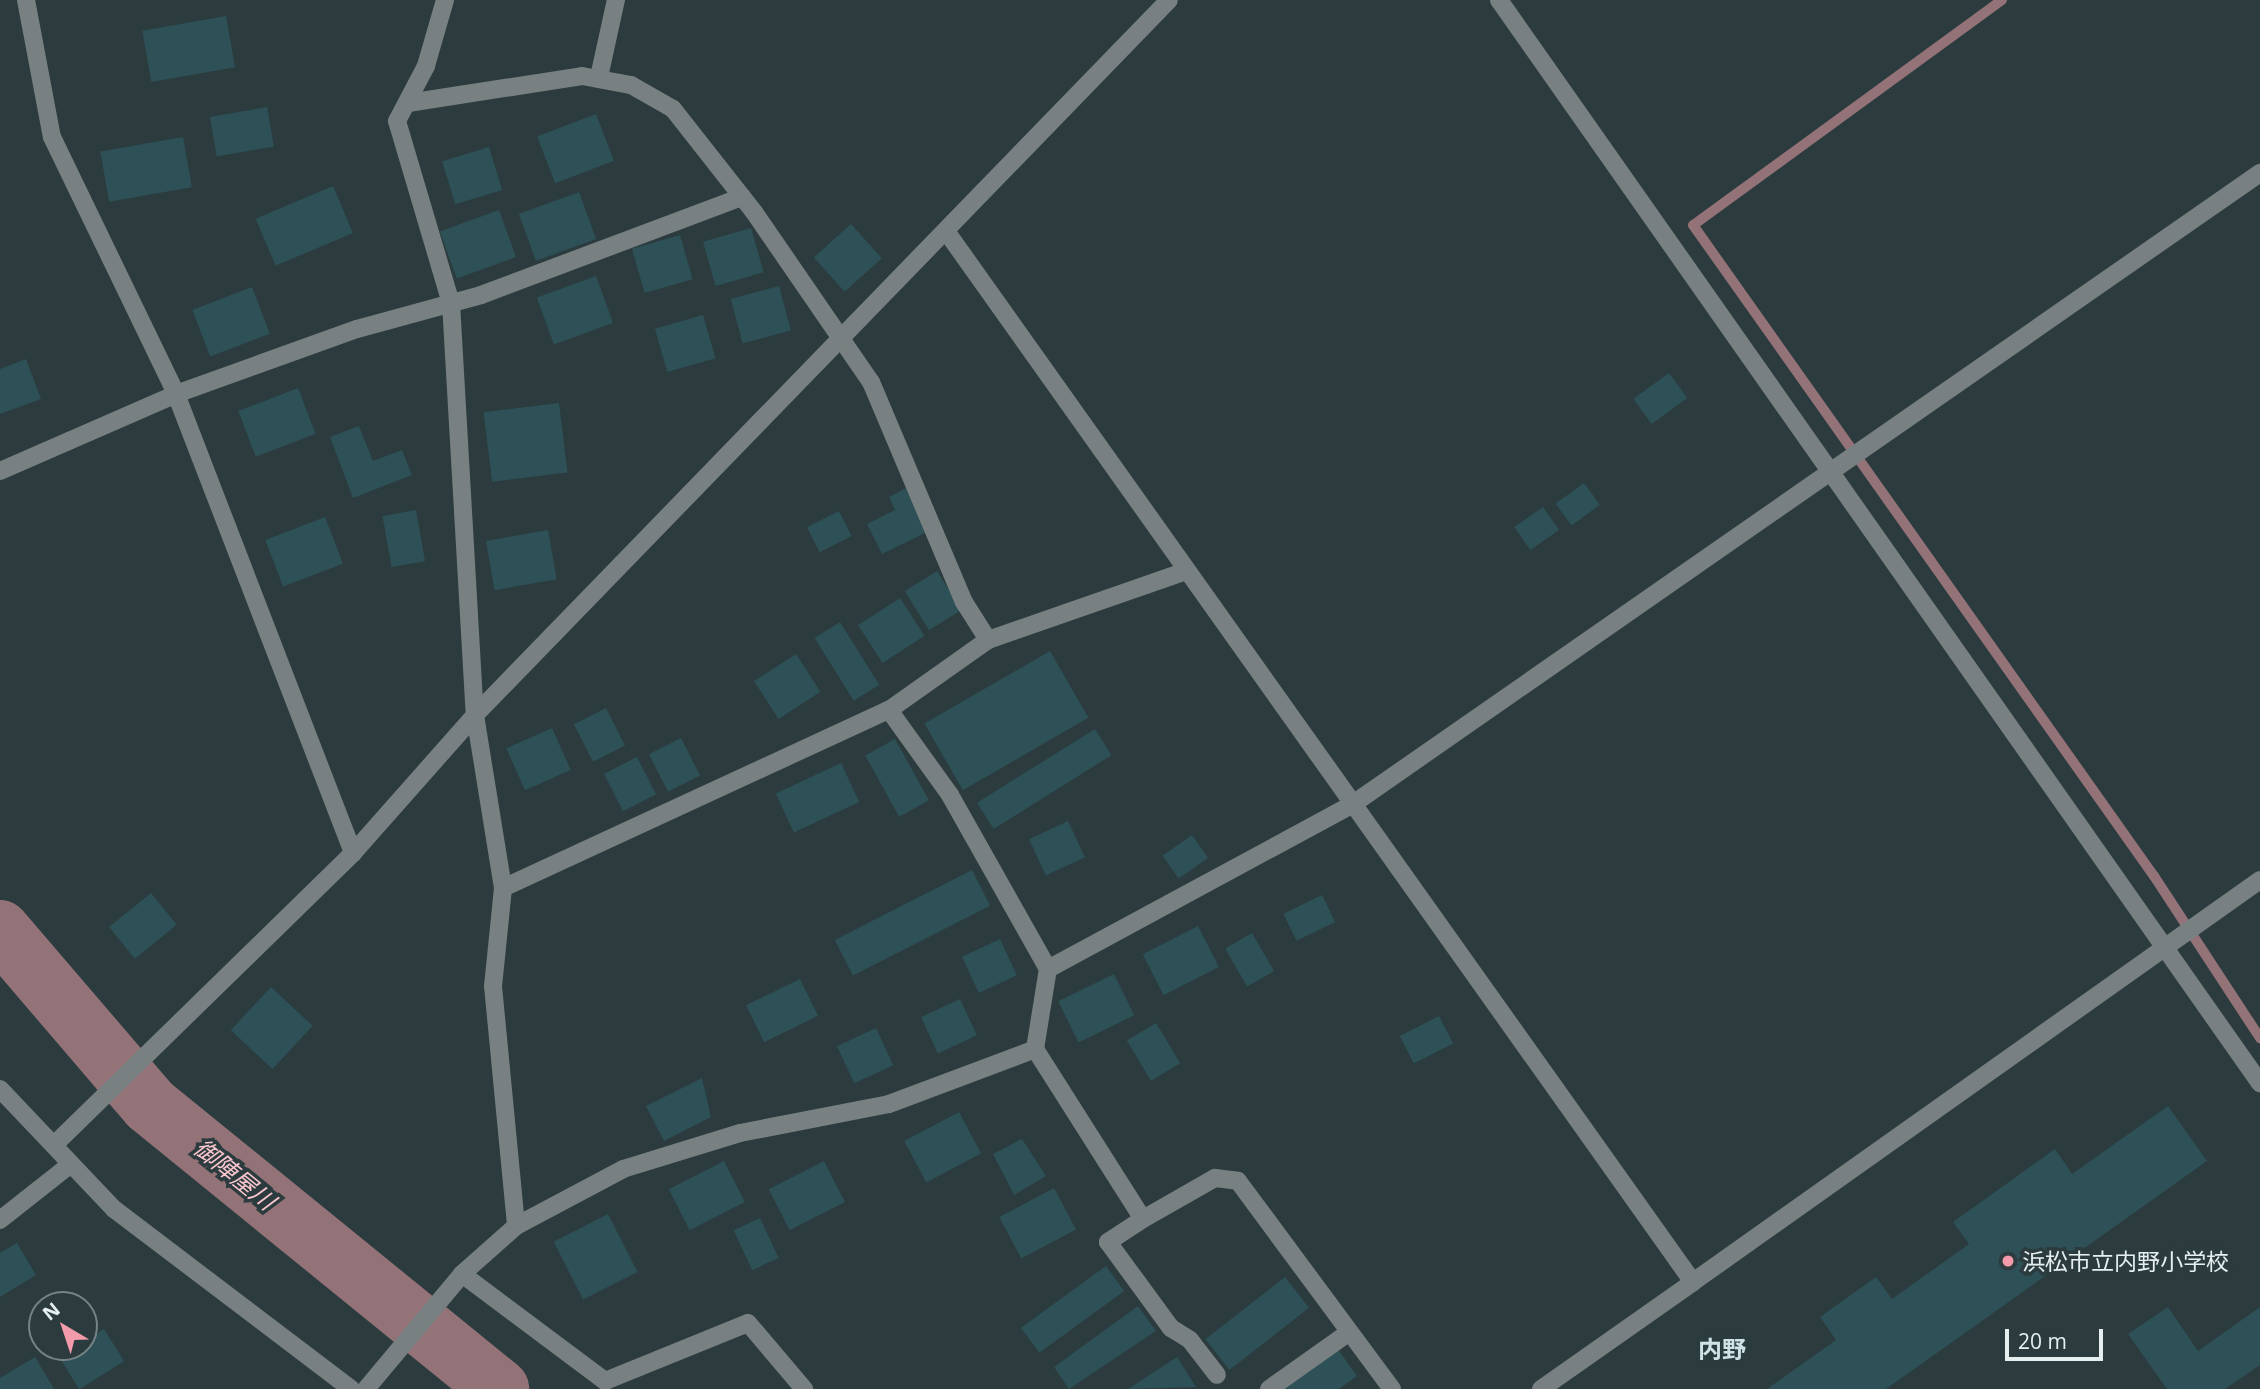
<!DOCTYPE html>
<html>
<head>
<meta charset="utf-8">
<style>
	body { margin:0 }
	#map { position:relative; width:2260px; height:1389px; overflow:hidden; background:#2b3b3e; font-family:"Open Sans","Noto Sans JP",sans-serif }
	div>[style] { position:absolute }
	.water>* { inset:0; background:#947378 }
	.stream>* { height:10px; margin:-5px; padding:0 5px; transform-origin:5px; border-radius:5px; background:#947378 }
	.river>* { height:60px; margin:-30px; padding:0 30px; transform-origin:30px; border-radius:30px; background:#947378 }
	.building>* { inset:0; background:#2d5157; transform-origin:0 0 }
	.minor>* { height:18px; margin:-9px; padding:0 9px; transform-origin:9px; border-radius:9px; background:#788081 }
	.dots>* { width:19px; height:19px; translate:-50% -50%; box-sizing:border-box; border:4px solid #2b3b3e; border-radius:50% }
	span { translate:-50% -50%; white-space:nowrap; text-align:center; line-height:1.15; -webkit-text-stroke:7px #2b3b3e; paint-order:stroke }
	.poi-label { font-size:23px; color:#e5eff0 }
	.left { translate:0 -50%; text-align:left }
	.water-label { font-size:24px; color:#f9c6ce; font-style:italic }
	.neighbourhood-label { font-size:24px; color:#cfe3e6; font-weight:700 }
	.north { position:absolute; left:28px; top:1291px; width:70px; height:70px; box-sizing:border-box; background:#2b3b3e; border:2px solid #758385; border-radius:50%; rotate:321deg; font-size:19px; font-weight:700; line-height:28px; text-align:center; color:#e5eff0 }
	.north::after { content:''; display:block; margin:auto; width:24px; height:32px; background:#f39aab; clip-path:polygon(50% 0,100% 100%,50% 72%,0 100%) }
	.scale { position:absolute; left:2005px; top:1329px; width:98px; height:32px; box-sizing:border-box; border:4px solid #e5eff0; border-top:0; padding-left:9px; font-size:21px; line-height:24px; white-space:nowrap; color:#e5eff0; -webkit-text-stroke:5px #2b3b3e; paint-order:stroke }
</style>
</head>
<body>
<div id="map">
	<div class="water">
		<i style="clip-path:polygon(447px 1333px,515px 1389px,476px 1389px,437px 1355px)"></i>
	</div>
	<div class="stream">
		<i style="left:2002px;top:0;width:382px;rotate:143.9deg"></i>
		<i style="left:1693px;top:225px;width:798px;rotate:54.7deg"></i>
		<i style="left:2154px;top:876px;width:194px;rotate:56.8deg"></i>
	</div>
	<div class="river">
		<i style="left:0;top:930px;width:230px;rotate:49.4deg"></i>
		<i style="left:150px;top:1105px;width:450px;rotate:39.1deg"></i>
	</div>
	<div class="building">
		<i style="left:226px;top:16px;width:52px;height:85px;rotate:80deg"></i>
		<i style="left:267px;top:107px;width:40px;height:58px;rotate:80deg"></i>
		<i style="left:596px;top:114px;width:50px;height:63px;rotate:69deg"></i>
		<i style="left:183px;top:137px;width:51px;height:84px;rotate:80deg"></i>
		<i style="left:489px;top:147px;width:45px;height:49px;rotate:73deg"></i>
		<i style="left:333px;top:186px;width:51px;height:84px;rotate:67deg"></i>
		<i style="left:579px;top:192px;width:50px;height:64px;rotate:70deg"></i>
		<i style="left:499px;top:210px;width:50px;height:63px;rotate:70deg"></i>
		<i style="left:851px;top:224px;width:46px;height:50px;rotate:48deg"></i>
		<i style="left:751px;top:228px;width:46px;height:50px;rotate:74deg"></i>
		<i style="left:680px;top:235px;width:46px;height:50px;rotate:74deg"></i>
		<i style="left:596px;top:276px;width:50px;height:63px;rotate:70deg"></i>
		<i style="left:779px;top:286px;width:46px;height:50px;rotate:75deg"></i>
		<i style="left:252px;top:287px;width:50px;height:64px;rotate:69deg"></i>
		<i style="left:703px;top:315px;width:45px;height:50px;rotate:74deg"></i>
		<i style="clip-path:polygon(26px 359px,41px 399px,0 414px,0 369px)"></i>
		<i style="left:1669px;top:373px;width:31px;height:44px;rotate:54deg"></i>
		<i style="left:298px;top:388px;width:49px;height:64px;rotate:69deg"></i>
		<i style="left:559px;top:403px;width:70px;height:76px;rotate:83deg"></i>
		<i style="clip-path:polygon(359px 426px,373px 461px,402px 450px,412px 475px,353px 498px,330px 437px)"></i>
		<i style="left:1584px;top:483px;width:27px;height:35px;rotate:54deg"></i>
		<i style="clip-path:polygon(906px 488px,927px 532px,882px 554px,867px 524px,895px 510px,889px 497px)"></i>
		<i style="left:1543px;top:507px;width:28px;height:35px;rotate:55deg"></i>
		<i style="left:416px;top:510px;width:52px;height:34px;rotate:80deg"></i>
		<i style="left:839px;top:511px;width:28px;height:36px;rotate:63deg"></i>
		<i style="left:325px;top:517px;width:50px;height:64px;rotate:69deg"></i>
		<i style="left:548px;top:530px;width:50px;height:63px;rotate:80deg"></i>
		<i style="left:937px;top:571px;width:46px;height:38px;rotate:58deg"></i>
		<i style="left:900px;top:598px;width:45px;height:50px;rotate:57deg"></i>
		<i style="left:840px;top:622px;width:74px;height:30px;rotate:58deg"></i>
		<i style="left:1050px;top:651px;width:77px;height:145px;rotate:60deg"></i>
		<i style="left:796px;top:654px;width:45px;height:50px;rotate:57deg"></i>
		<i style="left:606px;top:708px;width:42px;height:36px;rotate:63deg"></i>
		<i style="left:552px;top:728px;width:46px;height:50px;rotate:66deg"></i>
		<i style="left:1095px;top:729px;width:31px;height:139px;rotate:58deg"></i>
		<i style="left:681px;top:738px;width:42px;height:36px;rotate:63deg"></i>
		<i style="left:895px;top:739px;width:70px;height:34px;rotate:61deg"></i>
		<i style="left:637px;top:757px;width:42px;height:37px;rotate:63deg"></i>
		<i style="left:841px;top:763px;width:43px;height:72px;rotate:65deg"></i>
		<i style="left:1068px;top:821px;width:40px;height:43px;rotate:65deg"></i>
		<i style="left:1192px;top:835px;width:28px;height:36px;rotate:55deg"></i>
		<i style="left:972px;top:870px;width:40px;height:154px;rotate:63deg"></i>
		<i style="left:151px;top:893px;width:41px;height:54px;rotate:51deg"></i>
		<i style="left:1322px;top:895px;width:30px;height:43px;rotate:64deg"></i>
		<i style="left:1198px;top:926px;width:46px;height:62px;rotate:63deg"></i>
		<i style="left:1252px;top:933px;width:44px;height:31px;rotate:60deg"></i>
		<i style="left:1000px;top:939px;width:40px;height:42px;rotate:65deg"></i>
		<i style="left:1114px;top:974px;width:46px;height:62px;rotate:64deg"></i>
		<i style="left:800px;top:979px;width:41px;height:60px;rotate:64deg"></i>
		<i style="left:271px;top:987px;width:57px;height:59px;rotate:43deg"></i>
		<i style="left:960px;top:999px;width:40px;height:43px;rotate:65deg"></i>
		<i style="left:1439px;top:1016px;width:31px;height:44px;rotate:63deg"></i>
		<i style="left:1156px;top:1023px;width:47px;height:34px;rotate:59deg"></i>
		<i style="left:876px;top:1028px;width:41px;height:43px;rotate:65deg"></i>
		<i style="clip-path:polygon(702px 1078px,711px 1117px,664px 1141px,646px 1106px)"></i>
		<i style="clip-path:polygon(2168px 1106px,2207px 1161px,1886px 1389px,1767px 1389px,1836px 1340px,1820px 1317px,1876px 1277px,1892px 1299px,1969px 1244px,1953px 1222px,2055px 1149px,2072px 1174px)"></i>
		<i style="left:959px;top:1112px;width:47px;height:62px;rotate:62deg"></i>
		<i style="clip-path:polygon(1022px 1139px,1046px 1176px,1014px 1195px,993px 1154px)"></i>
		<i style="left:724px;top:1161px;width:46px;height:62px;rotate:63deg"></i>
		<i style="left:824px;top:1161px;width:46px;height:62px;rotate:63deg"></i>
		<i style="left:1054px;top:1188px;width:47px;height:62px;rotate:62deg"></i>
		<i style="left:608px;top:1214px;width:65px;height:61px;rotate:63deg"></i>
		<i style="left:760px;top:1218px;width:44px;height:29px;rotate:65deg"></i>
		<i style="clip-path:polygon(17px 1243px,36px 1275px,0 1297px,0 1253px)"></i>
		<i style="left:1106px;top:1266px;width:31px;height:105px;rotate:54deg"></i>
		<i style="left:1285px;top:1277px;width:39px;height:101px;rotate:52deg"></i>
		<i style="clip-path:polygon(1138px 1306px,1156px 1331px,1069px 1389px,1054px 1367px)"></i>
		<i style="clip-path:polygon(2168px 1307px,2198px 1351px,2260px 1307px,2260px 1365px,2225px 1389px,2167px 1389px,2128px 1334px)"></i>
		<i style="left:104px;top:1329px;width:38px;height:53px;rotate:58deg"></i>
		<i style="clip-path:polygon(1337px 1348px,1357px 1376px,1339px 1389px,1280px 1389px)"></i>
		<i style="clip-path:polygon(35px 1357px,54px 1389px,0 1389px,0 1378px)"></i>
		<i style="clip-path:polygon(1177px 1357px,1196px 1387px,1128px 1389px)"></i>
	</div>
	<div class="minor">
		<i style="left:26px;top:0;width:139px;rotate:79.3deg"></i>
		<i style="left:52px;top:137px;width:285px;rotate:64.2deg"></i>
		<i style="left:176px;top:394px;width:492px;rotate:68.9deg"></i>
		<i style="left:445px;top:0;width:69px;rotate:106.1deg"></i>
		<i style="left:426px;top:66px;width:62px;rotate:117.8deg"></i>
		<i style="left:397px;top:121px;width:190px;rotate:73.5deg"></i>
		<i style="left:451px;top:303px;width:413px;rotate:86.7deg"></i>
		<i style="left:475px;top:715px;width:175px;rotate:80.8deg"></i>
		<i style="left:503px;top:888px;width:99px;rotate:95.8deg"></i>
		<i style="left:493px;top:986px;width:241px;rotate:84.5deg"></i>
		<i style="left:1499px;top:0;width:1324px;rotate:54.91deg"></i>
		<i style="left:599px;top:77px;width:79px;rotate:-77.6deg"></i>
		<i style="left:408px;top:103px;width:176px;rotate:-8.8deg"></i>
		<i style="left:582px;top:76px;width:50px;rotate:10.4deg"></i>
		<i style="left:631px;top:85px;width:48px;rotate:29.7deg"></i>
		<i style="left:673px;top:109px;width:131px;rotate:51.8deg"></i>
		<i style="left:754px;top:212px;width:206px;rotate:55.5deg"></i>
		<i style="left:871px;top:382px;width:239px;rotate:67.1deg"></i>
		<i style="left:964px;top:602px;width:45px;rotate:57.7deg"></i>
		<i style="left:946px;top:231px;width:1289px;rotate:54.6deg"></i>
		<i style="left:1693px;top:1282px;width:695px;rotate:-35.34deg"></i>
		<i style="left:0;top:471px;width:192px;rotate:-23.6deg"></i>
		<i style="left:176px;top:394px;width:192px;rotate:-19.8deg"></i>
		<i style="left:357px;top:329px;width:129px;rotate:-15.3deg"></i>
		<i style="left:481px;top:295px;width:279px;rotate:-20.6deg"></i>
		<i style="left:889px;top:710px;width:105px;rotate:54.3deg"></i>
		<i style="left:950px;top:795px;width:200px;rotate:60.6deg"></i>
		<i style="left:503px;top:888px;width:425px;rotate:-24.8deg"></i>
		<i style="left:889px;top:710px;width:121px;rotate:-35.3deg"></i>
		<i style="left:988px;top:640px;width:210px;rotate:-19.2deg"></i>
		<i style="left:1035px;top:1049px;width:201px;rotate:57.6deg"></i>
		<i style="left:1143px;top:1219px;width:83px;rotate:-29.7deg"></i>
		<i style="left:1215px;top:1178px;width:23px;rotate:7deg"></i>
		<i style="left:1238px;top:1181px;width:259px;rotate:53.5deg"></i>
		<i style="left:0;top:1089px;width:166px;rotate:46.5deg"></i>
		<i style="left:114px;top:1209px;width:298px;rotate:37.2deg"></i>
		<i style="left:54px;top:1145px;width:418px;rotate:-44.3deg"></i>
		<i style="left:353px;top:853px;width:184px;rotate:-48.5deg"></i>
		<i style="left:475px;top:715px;width:996px;rotate:-45.85deg"></i>
		<i style="left:1143px;top:1219px;width:42px;rotate:146.7deg"></i>
		<i style="left:1108px;top:1242px;width:107px;rotate:53.8deg"></i>
		<i style="left:1171px;top:1328px;width:22px;rotate:32deg"></i>
		<i style="left:1190px;top:1340px;width:44px;rotate:52.4deg"></i>
		<i style="left:0;top:1220px;width:90px;rotate:-38.3deg"></i>
		<i style="left:462px;top:1274px;width:72px;rotate:-41.6deg"></i>
		<i style="left:516px;top:1226px;width:121px;rotate:-28deg"></i>
		<i style="left:623px;top:1169px;width:122px;rotate:-17.1deg"></i>
		<i style="left:740px;top:1133px;width:152px;rotate:-11deg"></i>
		<i style="left:889px;top:1104px;width:156px;rotate:-20.6deg"></i>
		<i style="left:1035px;top:1049px;width:81px;rotate:-80.8deg"></i>
		<i style="left:1048px;top:969px;width:347px;rotate:-28.4deg"></i>
		<i style="left:1353px;top:804px;width:1105px;rotate:-34.83deg"></i>
		<i style="left:366px;top:1389px;width:150px;rotate:-50.1deg"></i>
		<i style="left:462px;top:1274px;width:179px;rotate:36.8deg"></i>
		<i style="left:605px;top:1381px;width:154px;rotate:-22.1deg"></i>
		<i style="left:748px;top:1323px;width:87px;rotate:49.7deg"></i>
		<i style="left:1269px;top:1389px;width:97px;rotate:-35.3deg"></i>
		<i style="left:1541px;top:1389px;width:186px;rotate:-35.1deg"></i>
	</div>
	<div class="dots">
		<i style="left:2008px;top:1261px;background:#f39aab"></i>
	</div>
	<div class="poi-label">
		<span class="left" style="left:2022px;top:1261px">浜松市立内野小学校</span>
	</div>
	<div class="water-label">
		<span style="left:235px;top:1174px;rotate:39deg">御陣屋川</span>
	</div>
	<div class="neighbourhood-label">
		<span style="left:1722px;top:1349px">内野</span>
	</div>
	<div class="north">N</div>
	<div class="scale">20 m</div>
</div>
</body>
</html>
